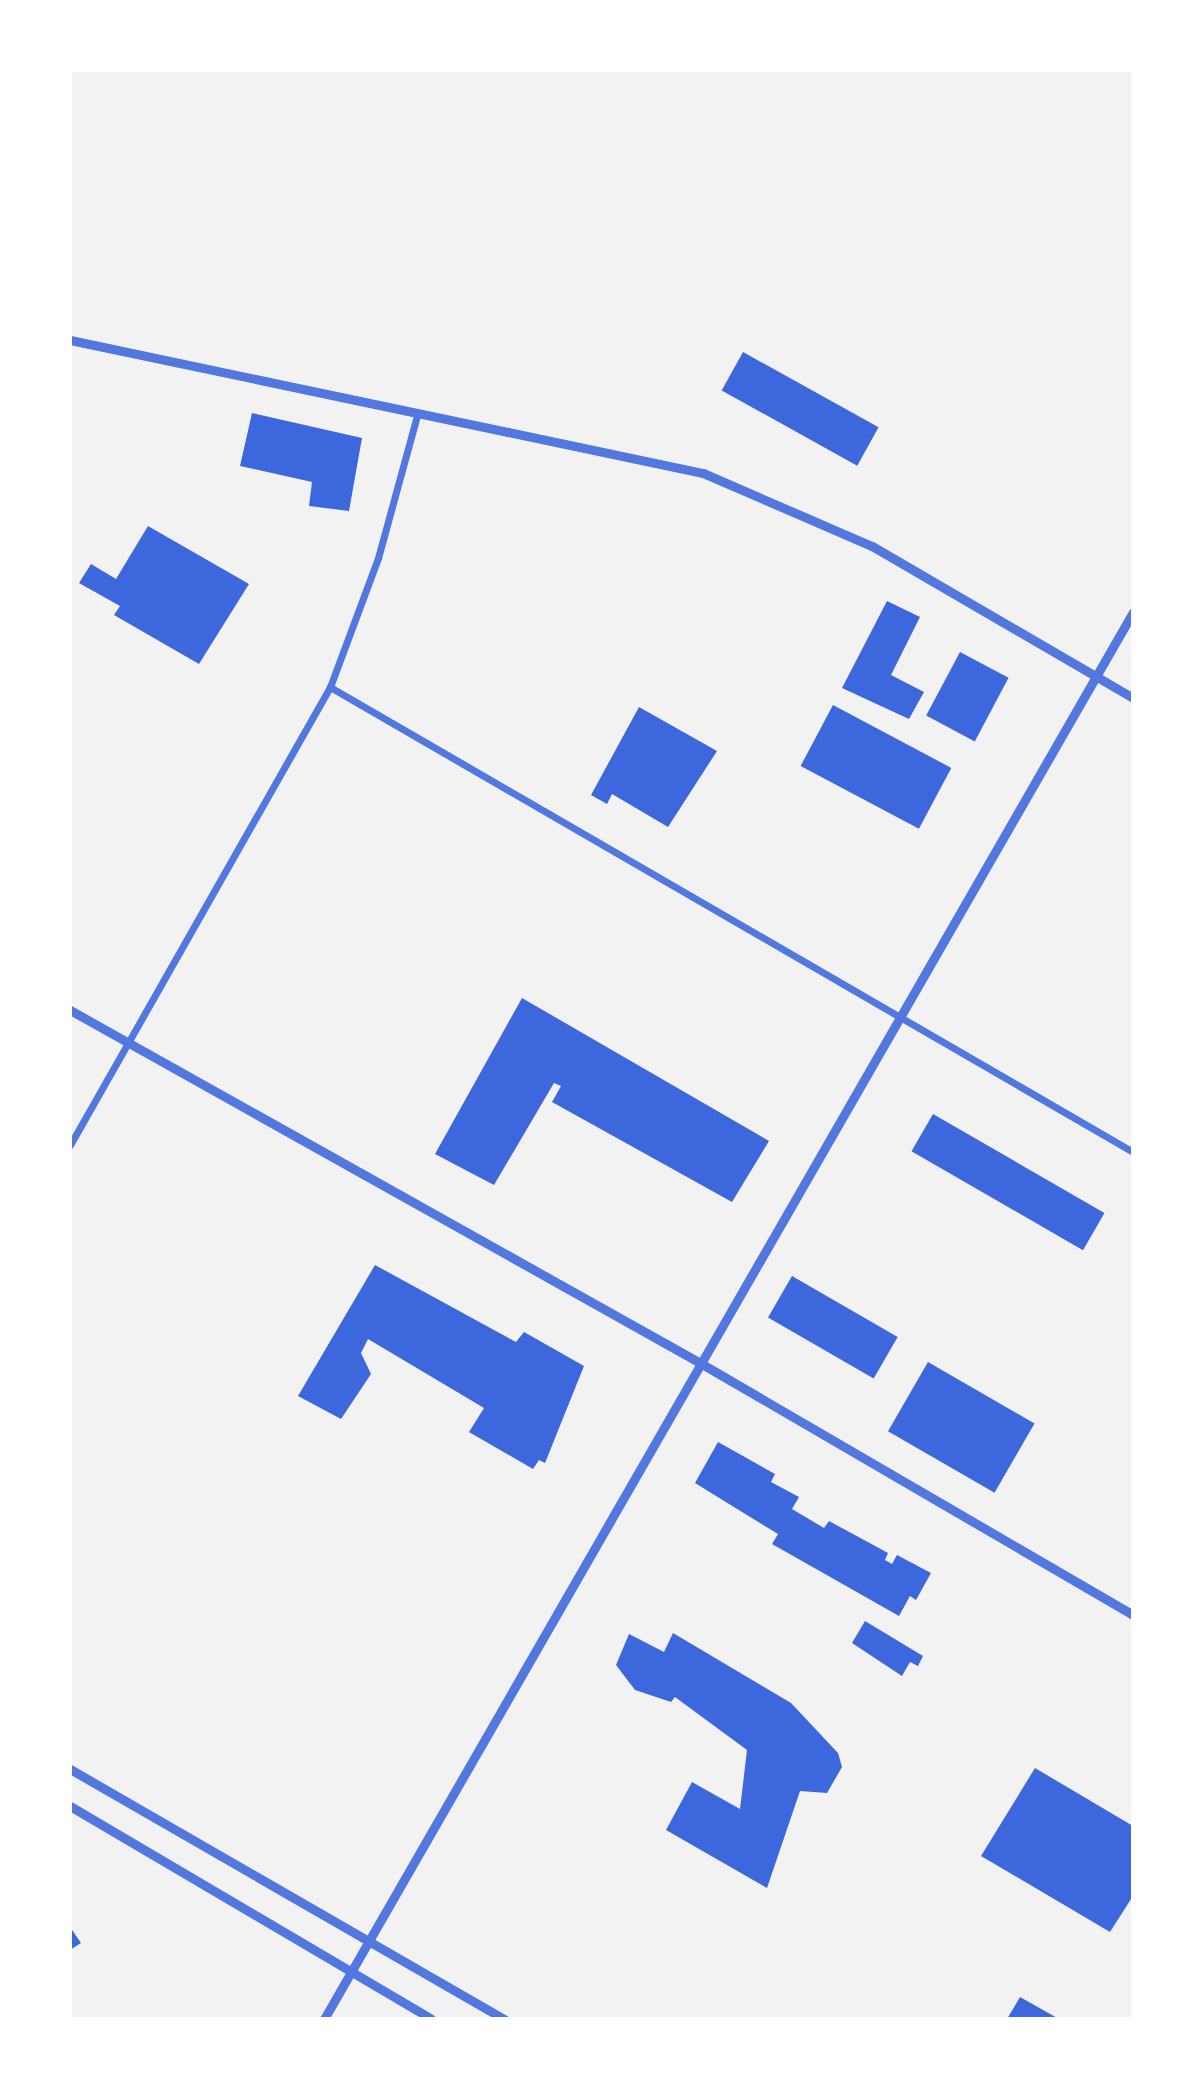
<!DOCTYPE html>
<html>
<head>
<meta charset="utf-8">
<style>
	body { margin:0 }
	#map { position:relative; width:1203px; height:2089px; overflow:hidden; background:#f2f2f2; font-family:"Alegreya Sans",sans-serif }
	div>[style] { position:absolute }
	.building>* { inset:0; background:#3d67dc; transform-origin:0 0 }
	.minor>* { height:7px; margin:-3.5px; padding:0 3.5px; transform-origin:3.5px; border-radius:3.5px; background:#5277de }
	.tertiary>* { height:9px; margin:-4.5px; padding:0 4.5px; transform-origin:4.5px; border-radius:4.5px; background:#5277de }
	span { translate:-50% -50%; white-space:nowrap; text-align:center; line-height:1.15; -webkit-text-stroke:6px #fff; paint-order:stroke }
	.frame { position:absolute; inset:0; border:72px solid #fff; pointer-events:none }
</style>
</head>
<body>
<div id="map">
	<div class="building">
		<i style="left:743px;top:352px;width:155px;height:44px;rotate:29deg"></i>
		<i style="clip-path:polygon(252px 413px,362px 438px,349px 511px,309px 506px,312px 482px,240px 466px)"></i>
		<i style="clip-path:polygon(148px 526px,249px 584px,199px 664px,114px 615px,120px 606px,79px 583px,91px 564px,116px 579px)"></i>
		<i style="clip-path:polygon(887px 601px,920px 617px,891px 675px,924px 692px,909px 719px,842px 688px)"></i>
		<i style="left:960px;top:652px;width:55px;height:72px;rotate:28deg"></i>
		<i style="left:833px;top:705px;width:134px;height:69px;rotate:28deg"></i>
		<i style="clip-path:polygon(639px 707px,717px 751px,668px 827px,612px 794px,607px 804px,591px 795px)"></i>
		<i style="clip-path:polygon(522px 998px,769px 1141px,732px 1202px,552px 1102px,561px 1086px,554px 1083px,494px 1185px,435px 1154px)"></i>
		<i style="left:933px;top:1114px;width:198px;height:43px;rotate:30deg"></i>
		<i style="clip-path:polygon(375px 1265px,516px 1342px,524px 1332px,584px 1366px,545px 1463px,539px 1460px,533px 1469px,469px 1432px,484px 1408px,368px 1339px,361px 1353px,371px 1374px,341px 1419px,298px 1396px)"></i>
		<i style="left:792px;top:1276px;width:122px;height:48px;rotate:30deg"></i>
		<i style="left:928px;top:1362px;width:123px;height:80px;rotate:30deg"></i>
		<i style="clip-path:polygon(718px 1442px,775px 1474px,771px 1482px,799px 1497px,792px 1509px,824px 1528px,829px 1521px,888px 1553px,885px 1560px,892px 1564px,897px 1555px,931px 1573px,916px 1600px,910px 1596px,899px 1616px,772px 1544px,778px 1534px,695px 1483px)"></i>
		<i style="clip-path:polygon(865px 1621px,923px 1656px,918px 1666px,910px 1662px,902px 1676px,852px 1643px)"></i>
		<i style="clip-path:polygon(673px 1633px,791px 1703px,838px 1753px,842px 1767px,827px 1793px,800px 1791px,767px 1888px,666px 1830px,692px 1782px,740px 1809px,747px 1750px,675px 1697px,671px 1702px,635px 1690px,616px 1665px,629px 1634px,664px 1652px)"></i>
		<i style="clip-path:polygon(1035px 1768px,1133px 1826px,1133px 1896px,1110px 1932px,981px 1856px)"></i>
		<i style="clip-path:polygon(70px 1927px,81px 1943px,70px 1950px)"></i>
		<i style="clip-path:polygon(1020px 1997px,1059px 2019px,1007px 2019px)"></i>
	</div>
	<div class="minor">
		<i style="left:330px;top:687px;width:928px;rotate:30.07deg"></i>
		<i style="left:70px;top:1145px;width:527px;rotate:-60.42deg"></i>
		<i style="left:330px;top:687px;width:138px;rotate:-69.6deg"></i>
		<i style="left:378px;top:558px;width:151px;rotate:-74.7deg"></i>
	</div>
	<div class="tertiary">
		<i style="left:70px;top:340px;width:647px;rotate:11.87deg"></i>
		<i style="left:703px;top:473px;width:184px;rotate:23.4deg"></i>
		<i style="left:872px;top:546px;width:302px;rotate:30.2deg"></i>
		<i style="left:70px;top:1010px;width:724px;rotate:29.25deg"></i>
		<i style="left:702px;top:1364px;width:499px;rotate:30.2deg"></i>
		<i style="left:70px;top:1769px;width:501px;rotate:29.94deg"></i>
		<i style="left:70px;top:1806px;width:419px;rotate:30.5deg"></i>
		<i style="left:324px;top:2019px;width:1623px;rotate:-60.1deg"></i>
	</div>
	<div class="frame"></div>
</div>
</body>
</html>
